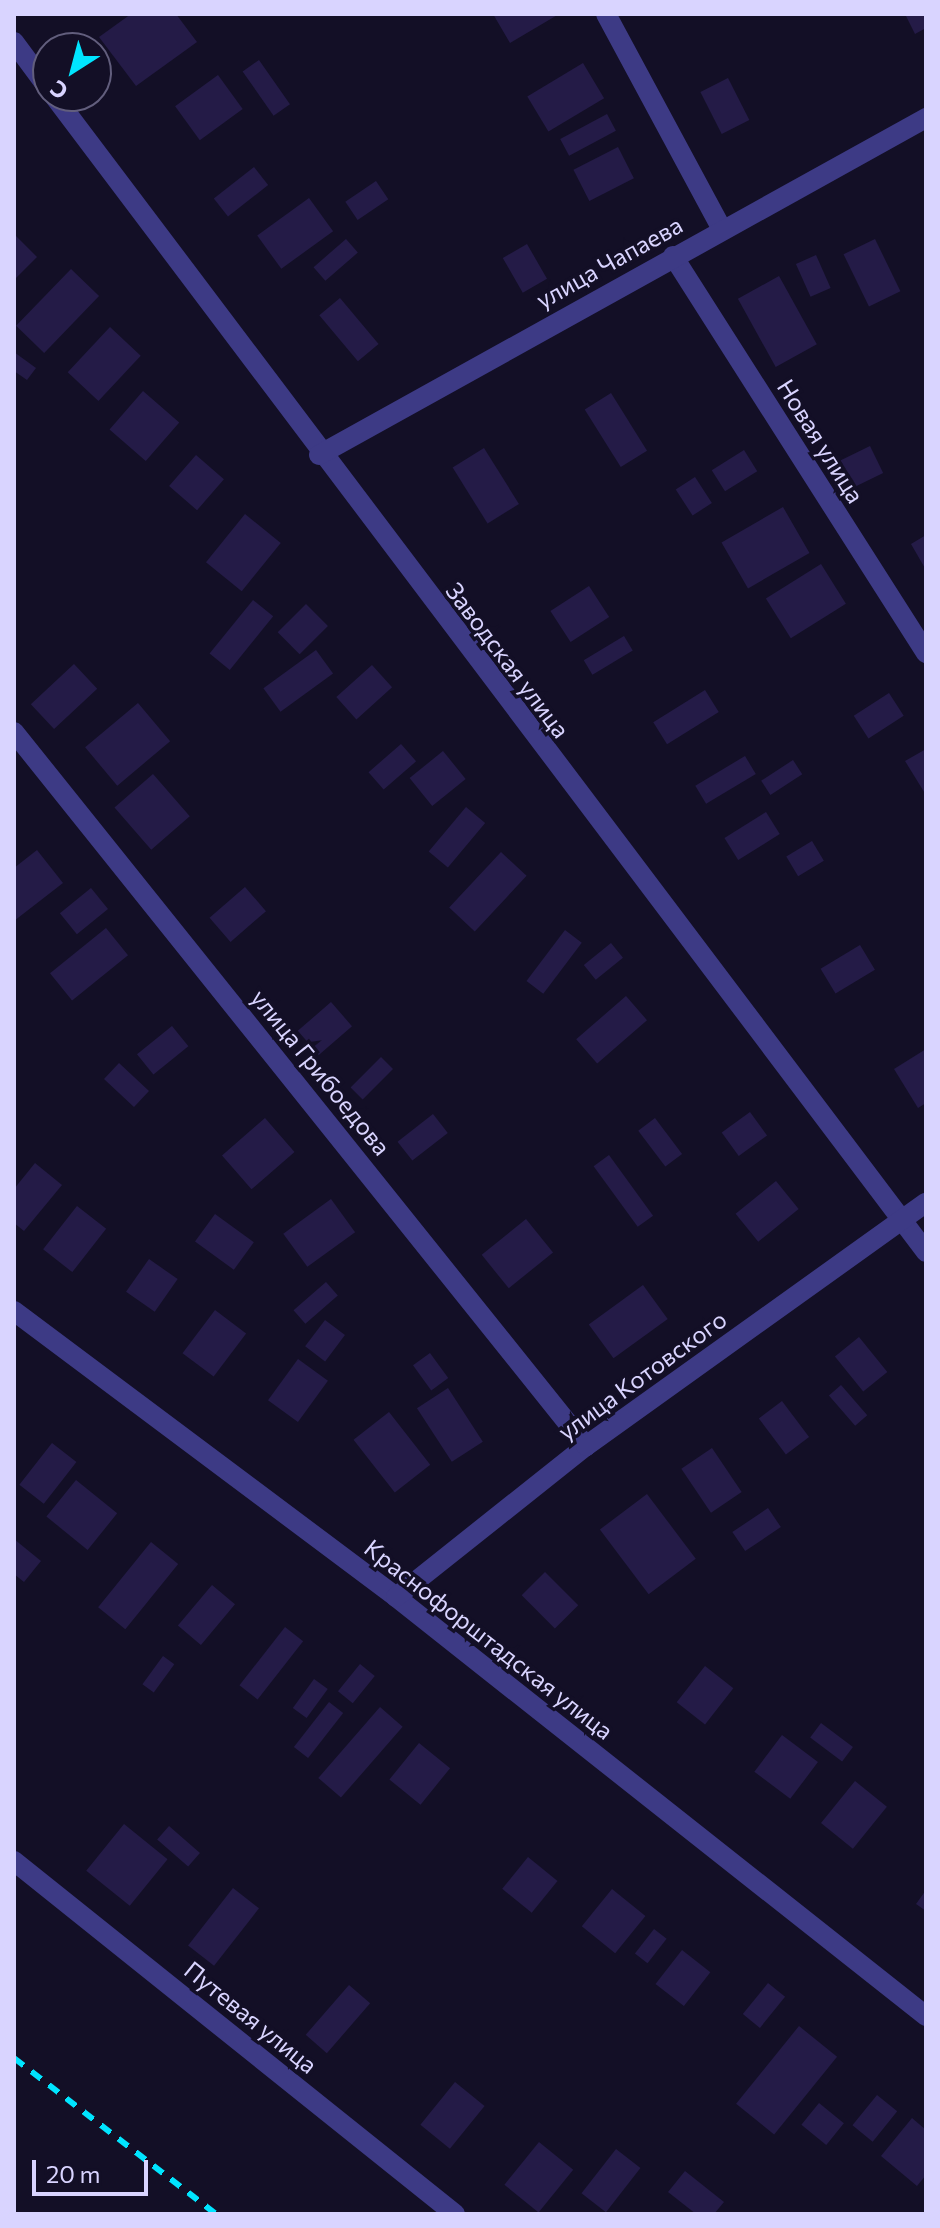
<!DOCTYPE html>
<html>
<head>
<meta charset="utf-8">
<style>
	body { margin:0 }
	#map { position:relative; width:940px; height:2228px; overflow:hidden; background:#130f26; font-family:Commissioner,sans-serif }
	div>[style] { position:absolute }
	.building>* { inset:0; background:#241b47; transform-origin:0 0 }
	.street>* { height:20px; margin:-10px; padding:0 10px; transform-origin:10px; border-radius:10px; background:#3d3a85 }
	.rail>* { height:6px; margin-top:-3px; transform-origin:0; background:repeating-linear-gradient(90deg,#00e5ff 0 12px,transparent 0 22px) }
	span { translate:-50% -50%; white-space:nowrap; text-align:center; line-height:1.15; -webkit-text-stroke:7px #130f26; paint-order:stroke }
	.street-label { font-size:24px; color:#d9d4ff }
	.frame { position:absolute; inset:0; border:16px solid #d9d4ff; pointer-events:none }
	.north { position:absolute; left:32px; top:32px; width:80px; height:80px; box-sizing:border-box; background:#130f26; border:2px solid #625e7d; border-radius:50%; rotate:216deg; font-size:22px; font-weight:700; line-height:32px; text-align:center; color:#d9d4ff }
	.north::after { content:''; display:block; margin:auto; width:28px; height:36px; background:#00e5ff; clip-path:polygon(50% 0,100% 100%,50% 72%,0 100%) }
	.scale { position:absolute; left:32px; top:2160px; width:116px; height:36px; box-sizing:border-box; border:4px solid #d9d4ff; border-top:0; padding-left:10px; font-size:24px; line-height:28px; white-space:nowrap; color:#d9d4ff; -webkit-text-stroke:6px #130f26; paint-order:stroke }
</style>
</head>
<body>
<div id="map">
	<div class="building">
		<i style="clip-path:polygon(131px 14px,176px 14px,197px 42px,136px 86px,99px 37px)"></i>
		<i style="clip-path:polygon(493px 14px,559px 14px,510px 43px)"></i>
		<i style="clip-path:polygon(905px 14px,926px 14px,926px 28px,915px 34px)"></i>
		<i style="left:259px;top:60px;width:54px;height:20px;rotate:55deg"></i>
		<i style="left:583px;top:63px;width:41px;height:65px;rotate:59deg"></i>
		<i style="left:218px;top:75px;width:42px;height:53px;rotate:54deg"></i>
		<i style="left:728px;top:78px;width:47px;height:31px;rotate:63deg"></i>
		<i style="left:607px;top:114px;width:19px;height:53px;rotate:62deg"></i>
		<i style="left:618px;top:147px;width:35px;height:50px;rotate:63deg"></i>
		<i style="left:254px;top:167px;width:23px;height:51px;rotate:52deg"></i>
		<i style="left:376px;top:181px;width:22px;height:37px;rotate:56deg"></i>
		<i style="left:309px;top:198px;width:41px;height:64px;rotate:54deg"></i>
		<i style="clip-path:polygon(14px 234px,37px 257px,14px 280px)"></i>
		<i style="left:346px;top:239px;width:18px;height:43px;rotate:49deg"></i>
		<i style="left:875px;top:239px;width:58px;height:35px;rotate:64deg"></i>
		<i style="left:527px;top:244px;width:40px;height:28px;rotate:60deg"></i>
		<i style="left:816px;top:255px;width:36px;height:22px;rotate:66deg"></i>
		<i style="left:71px;top:269px;width:39px;height:79px;rotate:44deg"></i>
		<i style="left:779px;top:276px;width:78px;height:47px;rotate:61deg"></i>
		<i style="left:340px;top:298px;width:60px;height:27px;rotate:50deg"></i>
		<i style="left:110px;top:327px;width:42px;height:62px;rotate:43deg"></i>
		<i style="clip-path:polygon(14px 352px,36px 368px,27px 380px,14px 371px)"></i>
		<i style="left:143px;top:391px;width:48px;height:51px;rotate:41deg"></i>
		<i style="left:611px;top:393px;width:68px;height:31px;rotate:58deg"></i>
		<i style="left:870px;top:446px;width:30px;height:41px;rotate:64deg"></i>
		<i style="left:484px;top:448px;width:66px;height:37px;rotate:58deg"></i>
		<i style="left:744px;top:450px;width:25px;height:38px;rotate:58deg"></i>
		<i style="left:196px;top:455px;width:37px;height:41px;rotate:41deg"></i>
		<i style="left:695px;top:477px;width:31px;height:23px;rotate:57deg"></i>
		<i style="left:783px;top:507px;width:53px;height:71px;rotate:60deg"></i>
		<i style="left:245px;top:514px;width:46px;height:62px;rotate:39deg"></i>
		<i style="clip-path:polygon(926px 535px,926px 570px,911px 544px)"></i>
		<i style="left:821px;top:564px;width:47px;height:65px;rotate:58deg"></i>
		<i style="left:589px;top:586px;width:37px;height:46px;rotate:57deg"></i>
		<i style="left:253px;top:600px;width:26px;height:69px;rotate:39deg"></i>
		<i style="left:306px;top:604px;width:31px;height:40px;rotate:45deg"></i>
		<i style="left:624px;top:636px;width:17px;height:47px;rotate:59deg"></i>
		<i style="left:316px;top:650px;width:29px;height:65px;rotate:54deg"></i>
		<i style="left:74px;top:664px;width:34px;height:59px;rotate:47deg"></i>
		<i style="left:372px;top:665px;width:30px;height:48px;rotate:48deg"></i>
		<i style="left:705px;top:690px;width:26px;height:61px;rotate:58deg"></i>
		<i style="left:889px;top:693px;width:27px;height:42px;rotate:57deg"></i>
		<i style="left:138px;top:703px;width:50px;height:69px;rotate:50deg"></i>
		<i style="left:401px;top:744px;width:23px;height:43px;rotate:49deg"></i>
		<i style="clip-path:polygon(926px 749px,926px 795px,905px 761px)"></i>
		<i style="left:443px;top:751px;width:36px;height:43px;rotate:51deg"></i>
		<i style="left:745px;top:756px;width:21px;height:58px;rotate:59deg"></i>
		<i style="left:793px;top:760px;width:17px;height:38px;rotate:57deg"></i>
		<i style="left:153px;top:774px;width:56px;height:51px;rotate:49deg"></i>
		<i style="left:466px;top:807px;width:25px;height:58px;rotate:40deg"></i>
		<i style="left:766px;top:812px;width:26px;height:49px;rotate:58deg"></i>
		<i style="left:812px;top:841px;width:23px;height:30px;rotate:59deg"></i>
		<i style="clip-path:polygon(37px 850px,63px 883px,14px 921px,14px 868px)"></i>
		<i style="left:501px;top:852px;width:35px;height:76px;rotate:43deg"></i>
		<i style="left:245px;top:887px;width:32px;height:47px;rotate:49deg"></i>
		<i style="left:91px;top:888px;width:27px;height:40px;rotate:51deg"></i>
		<i style="left:106px;top:928px;width:35px;height:72px;rotate:51deg"></i>
		<i style="left:565px;top:930px;width:21px;height:64px;rotate:37deg"></i>
		<i style="left:611px;top:943px;width:19px;height:35px;rotate:51deg"></i>
		<i style="left:860px;top:945px;width:29px;height:46px;rotate:59deg"></i>
		<i style="left:626px;top:996px;width:32px;height:66px;rotate:49deg"></i>
		<i style="left:331px;top:1002px;width:32px;height:44px;rotate:49deg"></i>
		<i style="left:172px;top:1026px;width:26px;height:45px;rotate:51deg"></i>
		<i style="clip-path:polygon(926px 1049px,926px 1103px,918px 1108px,894px 1069px)"></i>
		<i style="left:381px;top:1057px;width:17px;height:43px;rotate:45deg"></i>
		<i style="left:119px;top:1063px;width:41px;height:22px;rotate:43deg"></i>
		<i style="left:750px;top:1112px;width:29px;height:35px;rotate:54deg"></i>
		<i style="left:433px;top:1114px;width:24px;height:45px;rotate:52deg"></i>
		<i style="left:265px;top:1118px;width:45px;height:57px;rotate:49deg"></i>
		<i style="left:655px;top:1118px;width:45px;height:21px;rotate:53deg"></i>
		<i style="left:609px;top:1155px;width:75px;height:19px;rotate:54deg"></i>
		<i style="clip-path:polygon(35px 1163px,62px 1185px,24px 1231px,14px 1223px,14px 1189px)"></i>
		<i style="left:776px;top:1181px;width:36px;height:52px;rotate:51deg"></i>
		<i style="left:331px;top:1199px;width:41px;height:59px;rotate:54deg"></i>
		<i style="left:77px;top:1206px;width:37px;height:55px;rotate:38deg"></i>
		<i style="left:215px;top:1214px;width:48px;height:34px;rotate:36deg"></i>
		<i style="left:526px;top:1219px;width:43px;height:57px;rotate:51deg"></i>
		<i style="left:149px;top:1259px;width:35px;height:40px;rotate:35deg"></i>
		<i style="left:326px;top:1282px;width:18px;height:43px;rotate:49deg"></i>
		<i style="left:643px;top:1285px;width:42px;height:67px;rotate:54deg"></i>
		<i style="left:215px;top:1310px;width:39px;height:54px;rotate:37deg"></i>
		<i style="left:325px;top:1320px;width:25px;height:33px;rotate:37deg"></i>
		<i style="left:859px;top:1337px;width:45px;height:31px;rotate:51deg"></i>
		<i style="left:430px;top:1353px;width:31px;height:21px;rotate:54deg"></i>
		<i style="left:298px;top:1359px;width:37px;height:51px;rotate:36deg"></i>
		<i style="left:841px;top:1385px;width:40px;height:16px;rotate:49deg"></i>
		<i style="left:448px;top:1388px;width:64px;height:37px;rotate:57deg"></i>
		<i style="left:782px;top:1401px;width:45px;height:29px;rotate:53deg"></i>
		<i style="left:389px;top:1412px;width:67px;height:45px;rotate:52deg"></i>
		<i style="left:52px;top:1443px;width:31px;height:53px;rotate:38deg"></i>
		<i style="left:712px;top:1448px;width:53px;height:37px;rotate:56deg"></i>
		<i style="left:76px;top:1480px;width:53px;height:47px;rotate:39deg"></i>
		<i style="left:647px;top:1494px;width:81px;height:59px;rotate:53deg"></i>
		<i style="left:768px;top:1508px;width:23px;height:43px;rotate:56deg"></i>
		<i style="clip-path:polygon(14px 1539px,41px 1561px,24px 1582px,14px 1574px)"></i>
		<i style="left:151px;top:1542px;width:35px;height:84px;rotate:39deg"></i>
		<i style="left:545px;top:1572px;width:47px;height:33px;rotate:45deg"></i>
		<i style="left:212px;top:1585px;width:30px;height:53px;rotate:40deg"></i>
		<i style="left:285px;top:1627px;width:23px;height:74px;rotate:38deg"></i>
		<i style="left:163px;top:1656px;width:14px;height:35px;rotate:36deg"></i>
		<i style="left:360px;top:1664px;width:19px;height:35px;rotate:39deg"></i>
		<i style="left:705px;top:1666px;width:36px;height:46px;rotate:38deg"></i>
		<i style="left:314px;top:1679px;width:17px;height:36px;rotate:36deg"></i>
		<i style="left:329px;top:1702px;width:18px;height:57px;rotate:38deg"></i>
		<i style="left:380px;top:1707px;width:30px;height:94px;rotate:41deg"></i>
		<i style="left:821px;top:1723px;width:40px;height:18px;rotate:37deg"></i>
		<i style="left:782px;top:1735px;width:45px;height:46px;rotate:37deg"></i>
		<i style="left:419px;top:1743px;width:40px;height:47px;rotate:39deg"></i>
		<i style="left:855px;top:1781px;width:41px;height:54px;rotate:39deg"></i>
		<i style="left:124px;top:1824px;width:56px;height:60px;rotate:39deg"></i>
		<i style="left:169px;top:1826px;width:41px;height:18px;rotate:41deg"></i>
		<i style="left:528px;top:1857px;width:38px;height:41px;rotate:39deg"></i>
		<i style="left:233px;top:1888px;width:33px;height:73px;rotate:38deg"></i>
		<i style="left:612px;top:1889px;width:43px;height:48px;rotate:39deg"></i>
		<i style="clip-path:polygon(926px 1890px,926px 1911px,916px 1904px)"></i>
		<i style="left:654px;top:1929px;width:16px;height:31px;rotate:38deg"></i>
		<i style="left:682px;top:1950px;width:36px;height:43px;rotate:38deg"></i>
		<i style="left:768px;top:1983px;width:22px;height:40px;rotate:39deg"></i>
		<i style="left:349px;top:1985px;width:28px;height:66px;rotate:41deg"></i>
		<i style="left:799px;top:2026px;width:49px;height:100px;rotate:39deg"></i>
		<i style="left:455px;top:2082px;width:38px;height:55px;rotate:39deg"></i>
		<i style="left:877px;top:2095px;width:26px;height:39px;rotate:39deg"></i>
		<i style="left:819px;top:2103px;width:32px;height:28px;rotate:39deg"></i>
		<i style="clip-path:polygon(912px 2118px,926px 2130px,926px 2175px,917px 2186px,881px 2156px)"></i>
		<i style="left:539px;top:2142px;width:44px;height:55px;rotate:39deg"></i>
		<i style="left:616px;top:2149px;width:31px;height:56px;rotate:38deg"></i>
		<i style="clip-path:polygon(685px 2171px,724px 2202px,714px 2214px,696px 2214px,668px 2192px)"></i>
	</div>
	<div class="street">
		<i style="left:606px;top:14px;width:244px;rotate:61.7deg"></i>
		<i style="left:14px;top:42px;width:57px;rotate:53.5deg"></i>
		<i style="left:54px;top:96px;width:1448px;rotate:52.97deg"></i>
		<i style="left:673px;top:256px;width:471px;rotate:57.5deg"></i>
		<i style="left:319px;top:455px;width:694px;rotate:-29.04deg"></i>
		<i style="left:14px;top:732px;width:915px;rotate:51.3deg"></i>
		<i style="left:14px;top:1311px;width:477px;rotate:36.8deg"></i>
		<i style="left:396px;top:1597px;width:676px;rotate:38.33deg"></i>
		<i style="left:396px;top:1597px;width:243px;rotate:-38.5deg"></i>
		<i style="left:586px;top:1446px;width:418px;rotate:-35.6deg"></i>
		<i style="left:14px;top:1861px;width:565px;rotate:38.68deg"></i>
	</div>
	<div class="rail">
		<i style="left:14px;top:2058px;width:255px;rotate:37.7deg"></i>
	</div>
	<div class="street-label">
		<span style="left:609px;top:262px;rotate:-29deg">улица Чапаева</span>
		<span style="left:821px;top:441px;rotate:58deg">Новая улица</span>
		<span style="left:508px;top:660px;rotate:53deg">Заводская улица</span>
		<span style="left:321px;top:1072px;rotate:51deg">улица Грибоедова</span>
		<span style="left:642px;top:1375px;rotate:-36deg">улица Котовского</span>
		<span style="left:489px;top:1639px;rotate:38deg">Краснофорштадская улица</span>
		<span style="left:251px;top:2017px;rotate:39deg">Путевая улица</span>
	</div>
	<div class="frame"></div>
	<div class="north">С</div>
	<div class="scale">20 m</div>
</div>
</body>
</html>
